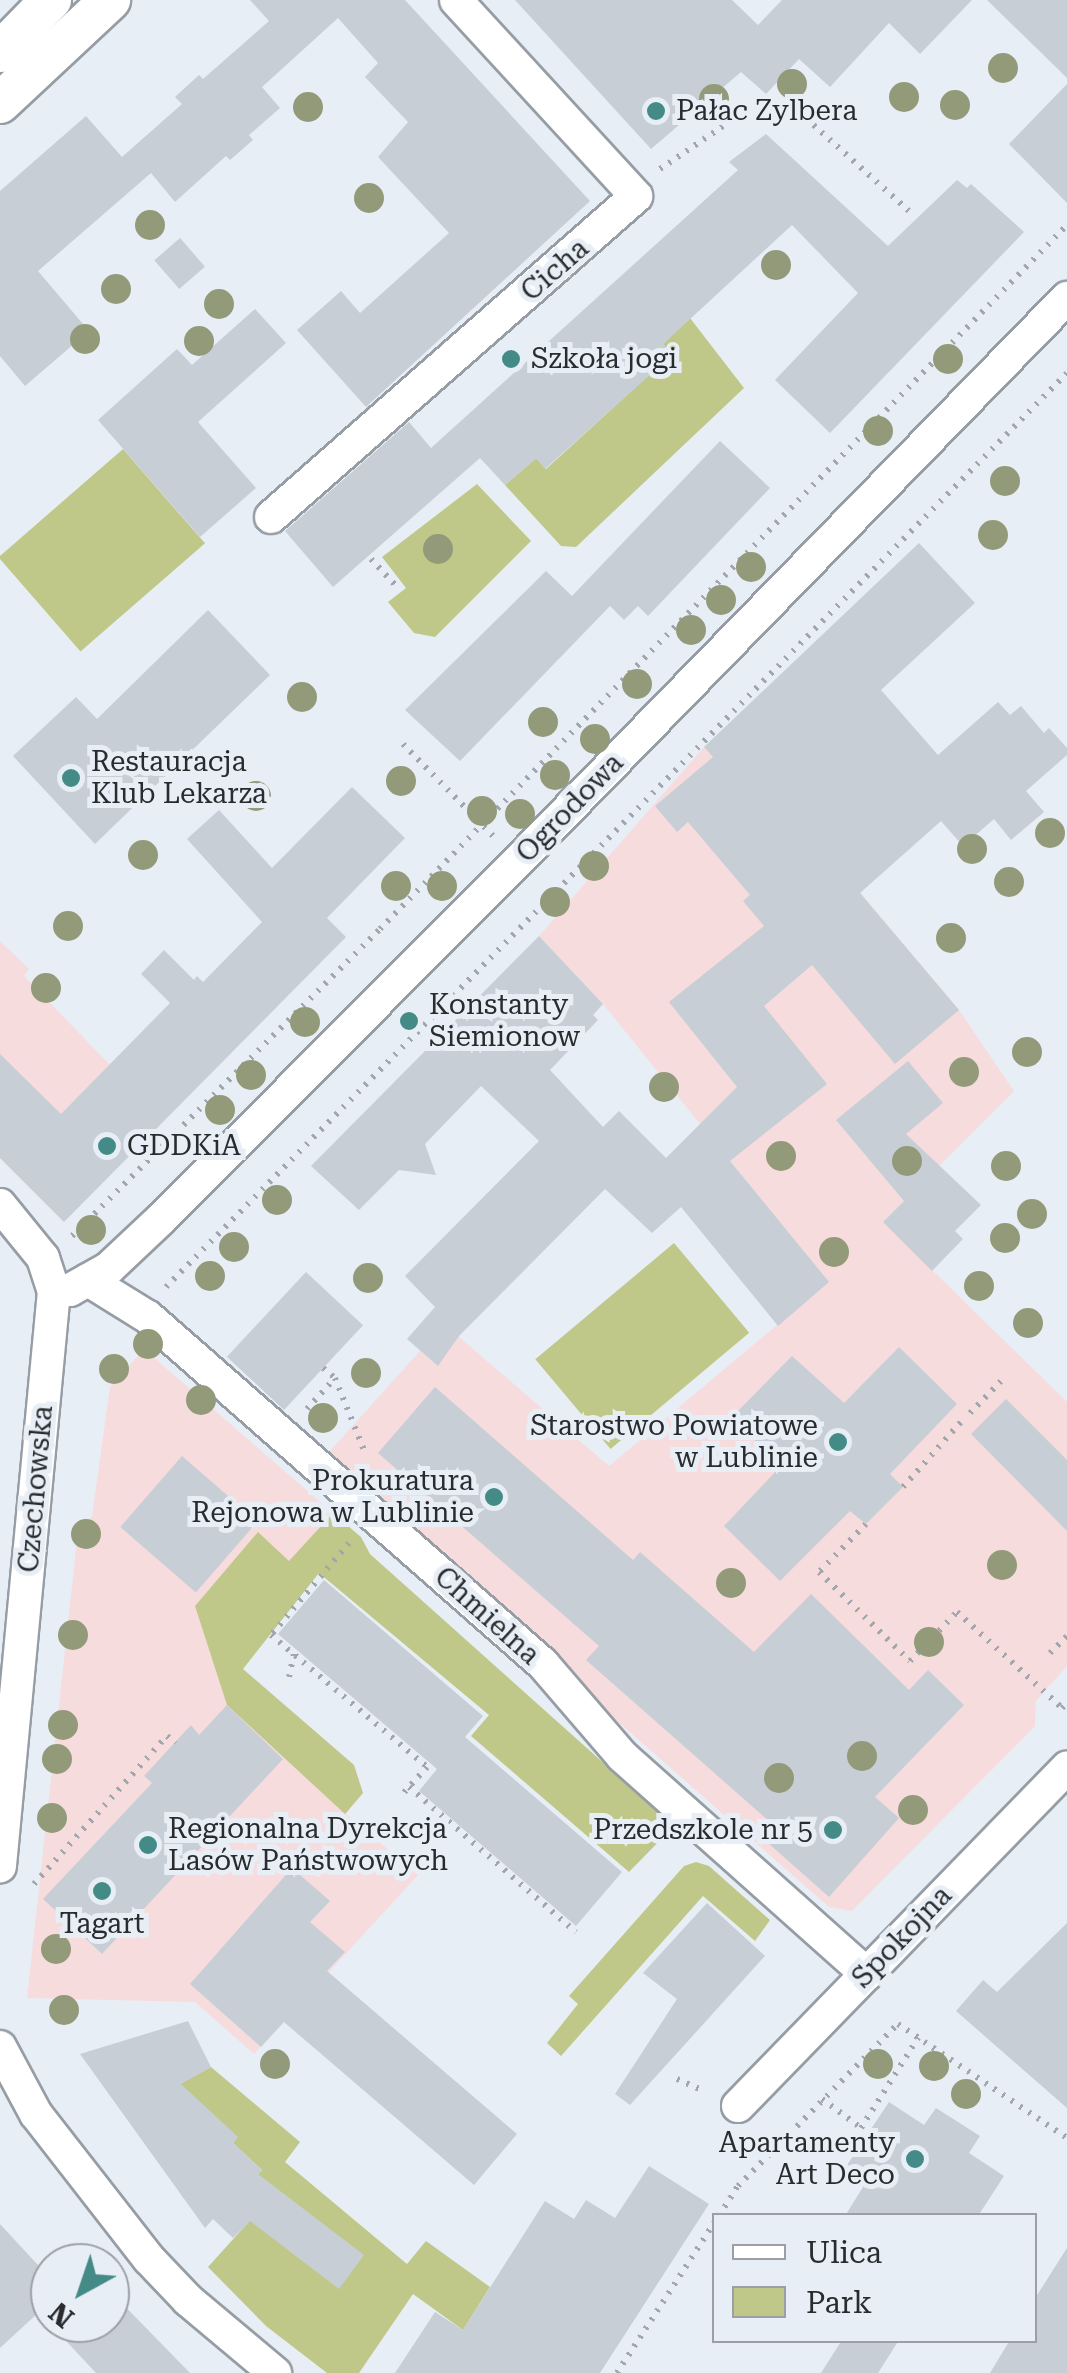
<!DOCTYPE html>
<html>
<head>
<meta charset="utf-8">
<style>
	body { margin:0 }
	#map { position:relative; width:1067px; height:2373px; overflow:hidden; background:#e8eef6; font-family:"Roboto Serif",serif }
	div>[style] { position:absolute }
	.commercial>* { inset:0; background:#f7dcdd }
	.green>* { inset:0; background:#bfc889; transform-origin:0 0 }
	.building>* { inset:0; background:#c7ced5; transform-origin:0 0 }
	.path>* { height:6px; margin-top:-3px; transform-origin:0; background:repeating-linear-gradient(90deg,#a2a7ad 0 2.5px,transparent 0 10.5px) }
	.roads { filter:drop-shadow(2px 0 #969da4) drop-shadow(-2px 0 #969da4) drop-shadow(0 2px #969da4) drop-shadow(0 -2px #969da4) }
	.minor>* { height:32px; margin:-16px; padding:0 16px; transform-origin:16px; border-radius:16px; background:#fff }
	.tertiary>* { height:40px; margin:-20px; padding:0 20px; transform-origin:20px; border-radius:20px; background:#fff }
	.trees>* { width:30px; height:30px; margin:-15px; border-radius:50%; background:#939a79 }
	.dots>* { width:28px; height:28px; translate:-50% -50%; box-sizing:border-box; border:5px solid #e8eef6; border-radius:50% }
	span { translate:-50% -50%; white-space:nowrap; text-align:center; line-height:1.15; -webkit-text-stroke:10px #e8eef6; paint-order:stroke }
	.poi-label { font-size:28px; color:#292c2e }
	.left { translate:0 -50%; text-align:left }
	.right { translate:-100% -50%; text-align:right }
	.street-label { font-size:28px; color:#292c2e }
	.legend { position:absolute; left:712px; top:2213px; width:325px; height:130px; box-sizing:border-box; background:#e8eef6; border:2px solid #9ca0a6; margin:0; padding:12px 18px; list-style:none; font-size:30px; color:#292c2e }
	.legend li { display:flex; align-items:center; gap:20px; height:50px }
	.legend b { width:50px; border:2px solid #9ca0a6 }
	.north { position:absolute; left:30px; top:2243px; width:100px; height:100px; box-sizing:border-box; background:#e8eef6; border:2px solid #9ca0a6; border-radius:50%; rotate:220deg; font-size:28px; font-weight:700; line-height:40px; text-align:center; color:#292c2e }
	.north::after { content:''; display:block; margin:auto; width:35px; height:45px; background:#448b88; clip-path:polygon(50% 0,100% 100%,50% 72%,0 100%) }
</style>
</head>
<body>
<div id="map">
	<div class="commercial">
		<i style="clip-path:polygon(724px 731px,959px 1010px,1014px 1091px,883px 1222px,1067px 1402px,1067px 1666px,1036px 1701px,1035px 1726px,852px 1911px,829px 1907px,321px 1461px,444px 1324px,609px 1466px,828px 1282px,603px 1004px,539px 936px,704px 747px)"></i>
		<i style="clip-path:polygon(0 941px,29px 969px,24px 976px,110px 1065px,64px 1222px,0 1158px)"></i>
		<i style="clip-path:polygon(144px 1349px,333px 1513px,289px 1562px,243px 1669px,354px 1765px,363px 1793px,346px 1814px,418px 1875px,254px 2054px,195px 2002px,27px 1998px,78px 1531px,92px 1516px,110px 1387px)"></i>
	</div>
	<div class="green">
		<i style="clip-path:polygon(690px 318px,744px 388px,576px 547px,561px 546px,505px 485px,536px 458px,546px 469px,671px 355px,663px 344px)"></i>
		<i style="left:123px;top:449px;width:125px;height:165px;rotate:49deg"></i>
		<i style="clip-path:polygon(477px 484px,531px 541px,435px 637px,414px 633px,388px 602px,406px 588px,382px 557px)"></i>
		<i style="left:674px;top:1243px;width:117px;height:181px;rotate:50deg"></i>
		<i style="clip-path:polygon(333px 1513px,361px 1537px,370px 1554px,674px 1826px,629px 1872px,471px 1736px,489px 1715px,319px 1573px,243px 1669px,354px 1765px,363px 1793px,345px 1814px,227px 1705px,195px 1606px,258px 1532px,289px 1561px)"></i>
		<i style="clip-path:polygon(696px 1862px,709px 1866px,770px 1920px,755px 1941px,703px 1896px,561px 2056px,547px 2043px,578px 2004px,569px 1996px,684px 1866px)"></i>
		<i style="clip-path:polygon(211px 2067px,300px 2142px,285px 2162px,407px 2264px,426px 2241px,490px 2287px,463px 2330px,413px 2294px,359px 2373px,327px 2373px,266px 2326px,208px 2267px,273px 2195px,254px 2178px,262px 2170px,233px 2143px,237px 2137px,167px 2091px)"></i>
	</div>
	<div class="building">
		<i style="clip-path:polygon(250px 0,405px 0,590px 201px,366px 407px,297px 330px,341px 291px,360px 313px,449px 233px,378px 157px,408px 122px,365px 77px,378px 63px,338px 18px,262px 87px,280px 108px,249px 135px,253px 140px,230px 160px,226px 156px,175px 202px,151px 173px,38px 271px,89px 331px,25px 386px,0 356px,0 191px,86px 116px,122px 157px,182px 104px,175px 97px,199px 75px,203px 79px,269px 21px)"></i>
		<i style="clip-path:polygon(515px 0,732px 0,758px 25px,782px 0,972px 0,920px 54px,889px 23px,830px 87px,799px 59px,766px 94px,741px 72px,651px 149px)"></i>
		<i style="clip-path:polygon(987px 0,1067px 0,1067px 78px,1023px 35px)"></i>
		<i style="clip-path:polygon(1067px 84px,1067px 203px,1009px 144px)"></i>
		<i style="clip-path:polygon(766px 134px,888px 246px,957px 180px,967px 188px,971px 184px,1024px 232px,830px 433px,775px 380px,858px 293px,792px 225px,663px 344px,672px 355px,545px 469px,536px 458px,505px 485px,480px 458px,333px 587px,285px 531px,409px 422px,431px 448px,738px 170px,729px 162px)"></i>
		<i style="left:180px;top:238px;width:38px;height:34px;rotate:49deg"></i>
		<i style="clip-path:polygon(255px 309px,286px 343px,198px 422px,256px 488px,200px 537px,98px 420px,177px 349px,192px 365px)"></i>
		<i style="clip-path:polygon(720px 441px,770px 488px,648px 616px,638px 606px,624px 620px,610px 606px,460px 761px,405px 710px,546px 571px,572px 596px)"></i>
		<i style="clip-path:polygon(919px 543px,975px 603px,881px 690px,938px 755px,998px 702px,1010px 715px,1021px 706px,1044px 733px,1049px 728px,1067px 748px,1067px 755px,1026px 791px,1044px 812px,1011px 840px,994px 819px,963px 846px,941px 821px,860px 893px,959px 1010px,895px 1064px,812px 965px,764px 1006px,827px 1084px,730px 1161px,829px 1282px,778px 1326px,681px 1207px,652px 1233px,605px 1189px,459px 1336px,438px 1366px,407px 1339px,435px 1307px,405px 1276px,539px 1141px,481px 1086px,425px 1144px,436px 1175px,399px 1170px,359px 1210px,311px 1166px,539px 936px,603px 1004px,593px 1015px,598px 1020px,550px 1070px,603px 1127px,619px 1111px,666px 1158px,737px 1087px,669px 1002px,764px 926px,743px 901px,750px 895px,688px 822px,677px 832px,655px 806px,713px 757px,704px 747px)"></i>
		<i style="clip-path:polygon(208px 610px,270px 675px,95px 844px,13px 756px,76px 697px,97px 719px)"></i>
		<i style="clip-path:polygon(352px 787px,405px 838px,327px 918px,346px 937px,64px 1222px,0 1158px,0 1054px,61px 1114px,170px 1003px,141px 974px,164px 950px,194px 980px,197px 976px,203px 982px,262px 922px,187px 839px,219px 810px,272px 868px)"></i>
		<i style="clip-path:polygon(908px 1061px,943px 1103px,906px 1134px,981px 1205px,955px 1231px,963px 1239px,932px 1271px,883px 1222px,904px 1201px,836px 1120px)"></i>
		<i style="left:306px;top:1272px;width:78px;height:116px;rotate:43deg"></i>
		<i style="clip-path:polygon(899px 1347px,957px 1404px,890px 1474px,903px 1487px,866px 1524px,850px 1511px,780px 1581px,724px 1526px,779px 1468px,733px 1416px,792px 1356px,844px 1403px)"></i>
		<i style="clip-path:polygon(435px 1387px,633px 1560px,640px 1552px,754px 1652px,811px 1594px,909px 1690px,928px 1670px,964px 1705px,875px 1797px,899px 1818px,829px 1897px,767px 1842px,778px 1829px,586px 1660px,599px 1646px,378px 1453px)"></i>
		<i style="clip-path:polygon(1006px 1399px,1067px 1460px,1067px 1531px,971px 1434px)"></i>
		<i style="left:182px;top:1456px;width:100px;height:94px;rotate:41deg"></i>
		<i style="clip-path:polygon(324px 1580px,483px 1716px,465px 1737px,622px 1872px,576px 1926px,419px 1791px,437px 1769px,278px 1634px)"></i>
		<i style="clip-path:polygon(227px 1705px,283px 1759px,102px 1954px,43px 1899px,152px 1783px,144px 1776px,191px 1725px,199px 1735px)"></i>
		<i style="clip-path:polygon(292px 1868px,330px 1901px,310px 1922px,345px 1952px,327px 1971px,517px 2134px,474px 2185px,284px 2022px,261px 2047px,190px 1984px)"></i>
		<i style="clip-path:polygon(707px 1903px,765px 1956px,630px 2105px,615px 2094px,677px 1999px,643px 1973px)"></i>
		<i style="clip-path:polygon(1067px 1923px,1067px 2108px,956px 2011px,983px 1980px,997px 1992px)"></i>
		<i style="clip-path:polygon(188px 2021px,211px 2067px,181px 2084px,238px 2137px,233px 2143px,262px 2170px,258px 2174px,364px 2255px,339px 2289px,250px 2221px,233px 2238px,213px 2219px,205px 2228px,80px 2054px)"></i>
		<i style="clip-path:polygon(889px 2102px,924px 2125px,936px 2108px,980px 2136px,969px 2153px,1004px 2176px,978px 2216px,845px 2216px,868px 2179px,847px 2165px)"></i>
		<i style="clip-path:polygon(649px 2166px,709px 2204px,600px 2373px,395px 2373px,435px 2312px,463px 2330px,545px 2201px,574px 2219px,586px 2200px,615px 2218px)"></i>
		<i style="clip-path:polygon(0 2224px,50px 2278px,50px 2323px,110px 2323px,110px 2291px,190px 2373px,96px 2373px,39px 2312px,0 2348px)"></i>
		<i style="clip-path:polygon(1067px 2248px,1067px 2373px,990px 2373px,1010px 2340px,1034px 2340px,1034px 2300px)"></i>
		<i style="clip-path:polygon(842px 2340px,899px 2340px,878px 2373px,821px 2373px)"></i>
	</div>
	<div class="path">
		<i style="left:660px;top:169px;width:117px;rotate:-34.2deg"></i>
		<i style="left:757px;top:103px;width:42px;rotate:11deg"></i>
		<i style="left:798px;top:111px;width:149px;rotate:42deg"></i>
		<i style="left:371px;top:559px;width:35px;rotate:47deg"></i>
		<i style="left:403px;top:744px;width:129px;rotate:45.6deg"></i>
		<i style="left:72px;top:1236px;width:435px;rotate:-44.9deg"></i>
		<i style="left:380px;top:929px;width:984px;rotate:-45.7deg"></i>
		<i style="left:166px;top:1287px;width:1283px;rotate:-45.41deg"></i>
		<i style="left:323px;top:1368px;width:16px;rotate:40deg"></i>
		<i style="left:335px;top:1378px;width:78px;rotate:68.1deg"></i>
		<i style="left:307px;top:1409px;width:42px;rotate:-47.9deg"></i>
		<i style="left:970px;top:1413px;width:50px;rotate:-45.8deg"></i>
		<i style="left:903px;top:1487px;width:87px;rotate:-48.3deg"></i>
		<i style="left:866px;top:1524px;width:67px;rotate:134.4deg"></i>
		<i style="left:819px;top:1572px;width:127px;rotate:44.4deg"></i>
		<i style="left:910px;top:1661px;width:68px;rotate:-46.2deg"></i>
		<i style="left:957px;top:1612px;width:142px;rotate:42.4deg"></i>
		<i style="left:1062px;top:1708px;width:7px;rotate:-45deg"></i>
		<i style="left:349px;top:1543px;width:121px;rotate:130.3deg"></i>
		<i style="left:271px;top:1635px;width:204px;rotate:40.2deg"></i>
		<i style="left:427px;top:1767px;width:39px;rotate:132deg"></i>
		<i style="left:1050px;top:1653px;width:24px;rotate:-45deg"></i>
		<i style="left:289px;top:1677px;width:24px;rotate:-78deg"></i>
		<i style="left:409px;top:1787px;width:221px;rotate:41deg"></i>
		<i style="left:34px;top:1884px;width:199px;rotate:-48.1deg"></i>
		<i style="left:167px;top:1736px;width:11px;rotate:41deg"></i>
		<i style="left:677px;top:2079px;width:30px;rotate:24deg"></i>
		<i style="left:822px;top:2099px;width:49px;rotate:36.6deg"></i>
		<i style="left:861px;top:2128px;width:107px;rotate:-57.7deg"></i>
		<i style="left:719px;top:2216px;width:36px;rotate:-58deg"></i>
		<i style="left:738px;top:2186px;width:228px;rotate:-45.4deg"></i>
		<i style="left:898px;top:2024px;width:204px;rotate:34deg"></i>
		<i style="left:617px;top:2373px;width:179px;rotate:-57.1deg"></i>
	</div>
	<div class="roads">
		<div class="minor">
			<i style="left:271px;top:517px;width:486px;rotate:-41.3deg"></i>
			<i style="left:636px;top:196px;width:266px;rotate:-132.6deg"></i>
			<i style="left:0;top:1205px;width:68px;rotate:50.9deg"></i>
			<i style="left:43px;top:1258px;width:35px;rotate:72deg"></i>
			<i style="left:54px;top:1291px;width:578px;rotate:95.37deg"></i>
			<i style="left:88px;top:1280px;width:70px;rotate:31.7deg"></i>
			<i style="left:148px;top:1317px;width:526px;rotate:41.3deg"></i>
			<i style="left:543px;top:1664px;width:121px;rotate:49.3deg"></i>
			<i style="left:622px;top:1756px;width:328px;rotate:41.7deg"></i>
			<i style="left:54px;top:1291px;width:16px;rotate:-4deg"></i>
			<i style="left:70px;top:1290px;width:45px;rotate:-29.4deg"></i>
			<i style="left:109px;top:1268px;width:71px;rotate:-43.3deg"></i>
			<i style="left:161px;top:1219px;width:501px;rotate:-45.08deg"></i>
			<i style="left:515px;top:864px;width:791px;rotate:-45.72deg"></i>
			<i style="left:0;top:2047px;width:76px;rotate:61.8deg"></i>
			<i style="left:36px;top:2114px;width:184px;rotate:52.1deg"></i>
			<i style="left:149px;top:2259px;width:57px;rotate:46.4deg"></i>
			<i style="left:188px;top:2300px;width:114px;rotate:40deg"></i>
			<i style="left:738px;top:2106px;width:472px;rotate:-45.8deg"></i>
		</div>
		<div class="tertiary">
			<i style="left:0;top:52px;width:73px;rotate:-45.6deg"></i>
			<i style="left:0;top:103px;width:151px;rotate:-43.1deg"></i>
		</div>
	</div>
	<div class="trees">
		<i style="left:1003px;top:68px"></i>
		<i style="left:792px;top:84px"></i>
		<i style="left:904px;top:97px"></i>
		<i style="left:714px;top:99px"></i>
		<i style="left:955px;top:105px"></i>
		<i style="left:308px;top:107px"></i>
		<i style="left:369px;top:198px"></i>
		<i style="left:150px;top:225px"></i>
		<i style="left:776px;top:265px"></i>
		<i style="left:116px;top:289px"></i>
		<i style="left:219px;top:304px"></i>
		<i style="left:85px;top:339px"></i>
		<i style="left:199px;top:341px"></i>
		<i style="left:948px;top:359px"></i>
		<i style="left:878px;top:431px"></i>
		<i style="left:1005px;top:481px"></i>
		<i style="left:993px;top:535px"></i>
		<i style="left:438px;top:549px"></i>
		<i style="left:751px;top:567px"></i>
		<i style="left:721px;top:600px"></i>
		<i style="left:691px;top:630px"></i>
		<i style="left:637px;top:684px"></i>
		<i style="left:302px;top:697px"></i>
		<i style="left:543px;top:722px"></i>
		<i style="left:595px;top:739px"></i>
		<i style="left:555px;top:775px"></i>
		<i style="left:401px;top:781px"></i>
		<i style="left:256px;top:796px"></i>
		<i style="left:482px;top:811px"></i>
		<i style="left:520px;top:814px"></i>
		<i style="left:1050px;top:833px"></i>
		<i style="left:972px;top:849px"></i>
		<i style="left:143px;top:855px"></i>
		<i style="left:594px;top:866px"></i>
		<i style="left:1009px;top:882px"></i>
		<i style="left:396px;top:886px"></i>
		<i style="left:442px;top:886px"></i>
		<i style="left:555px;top:902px"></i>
		<i style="left:68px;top:926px"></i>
		<i style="left:951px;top:938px"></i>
		<i style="left:46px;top:988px"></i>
		<i style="left:305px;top:1022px"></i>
		<i style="left:1027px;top:1052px"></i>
		<i style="left:964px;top:1072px"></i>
		<i style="left:251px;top:1075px"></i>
		<i style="left:664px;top:1087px"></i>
		<i style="left:220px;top:1110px"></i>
		<i style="left:781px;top:1156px"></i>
		<i style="left:907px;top:1161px"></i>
		<i style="left:1006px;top:1166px"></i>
		<i style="left:277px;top:1200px"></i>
		<i style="left:1032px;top:1214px"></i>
		<i style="left:91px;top:1230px"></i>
		<i style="left:1005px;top:1238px"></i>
		<i style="left:234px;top:1247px"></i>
		<i style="left:834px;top:1252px"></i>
		<i style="left:210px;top:1276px"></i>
		<i style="left:368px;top:1278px"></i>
		<i style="left:979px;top:1286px"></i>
		<i style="left:1028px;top:1323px"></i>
		<i style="left:148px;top:1344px"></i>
		<i style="left:114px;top:1369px"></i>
		<i style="left:366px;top:1373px"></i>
		<i style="left:201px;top:1400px"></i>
		<i style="left:323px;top:1418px"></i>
		<i style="left:86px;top:1534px"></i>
		<i style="left:1002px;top:1565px"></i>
		<i style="left:731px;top:1583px"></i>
		<i style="left:73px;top:1635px"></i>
		<i style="left:929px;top:1642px"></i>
		<i style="left:63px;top:1725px"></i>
		<i style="left:862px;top:1756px"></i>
		<i style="left:57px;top:1759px"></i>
		<i style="left:779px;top:1778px"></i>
		<i style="left:913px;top:1810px"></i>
		<i style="left:52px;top:1818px"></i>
		<i style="left:56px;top:1949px"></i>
		<i style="left:64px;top:2010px"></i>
		<i style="left:275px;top:2064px"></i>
		<i style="left:878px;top:2064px"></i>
		<i style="left:934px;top:2066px"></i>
		<i style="left:966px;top:2094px"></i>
	</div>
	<div class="dots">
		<i style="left:656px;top:111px;background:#448b88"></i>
		<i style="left:511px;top:359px;background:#448b88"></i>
		<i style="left:71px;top:778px;background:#448b88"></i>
		<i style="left:409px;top:1021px;background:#448b88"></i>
		<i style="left:107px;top:1146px;background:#448b88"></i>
		<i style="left:838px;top:1442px;background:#448b88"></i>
		<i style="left:494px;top:1497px;background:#448b88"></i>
		<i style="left:833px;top:1830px;background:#448b88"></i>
		<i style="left:148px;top:1845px;background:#448b88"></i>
		<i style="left:102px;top:1891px;background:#448b88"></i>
		<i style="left:915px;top:2159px;background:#448b88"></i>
	</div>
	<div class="poi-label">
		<span class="left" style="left:676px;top:111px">Pałac Zylbera</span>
		<span class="left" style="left:531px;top:359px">Szkoła jogi</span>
		<span class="left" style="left:91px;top:778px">Restauracja<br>Klub Lekarza</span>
		<span class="left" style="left:429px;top:1021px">Konstanty<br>Siemionow</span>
		<span class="left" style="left:127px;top:1146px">GDDKiA</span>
		<span class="right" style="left:818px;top:1442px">Starostwo Powiatowe<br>w Lublinie</span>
		<span class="right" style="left:474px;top:1497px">Prokuratura<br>Rejonowa w Lublinie</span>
		<span class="left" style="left:168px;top:1845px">Regionalna Dyrekcja<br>Lasów Państwowych</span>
		<span class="right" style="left:813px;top:1830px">Przedszkole nr 5</span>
		<span style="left:102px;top:1924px">Tagart</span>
		<span class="right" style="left:895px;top:2159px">Apartamenty<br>Art Deco</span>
	</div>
	<div class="street-label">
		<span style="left:555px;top:270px;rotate:-41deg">Cicha</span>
		<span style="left:570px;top:808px;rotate:-46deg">Ogrodowa</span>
		<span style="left:36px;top:1489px;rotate:-85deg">Czechowska</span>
		<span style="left:487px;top:1616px;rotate:42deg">Chmielna</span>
		<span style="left:902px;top:1937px;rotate:-46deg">Spokojna</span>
	</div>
	<ul class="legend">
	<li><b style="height:12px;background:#fff"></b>Ulica</li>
	<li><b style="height:28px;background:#bfc889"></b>Park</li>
	</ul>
	<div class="north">N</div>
</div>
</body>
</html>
